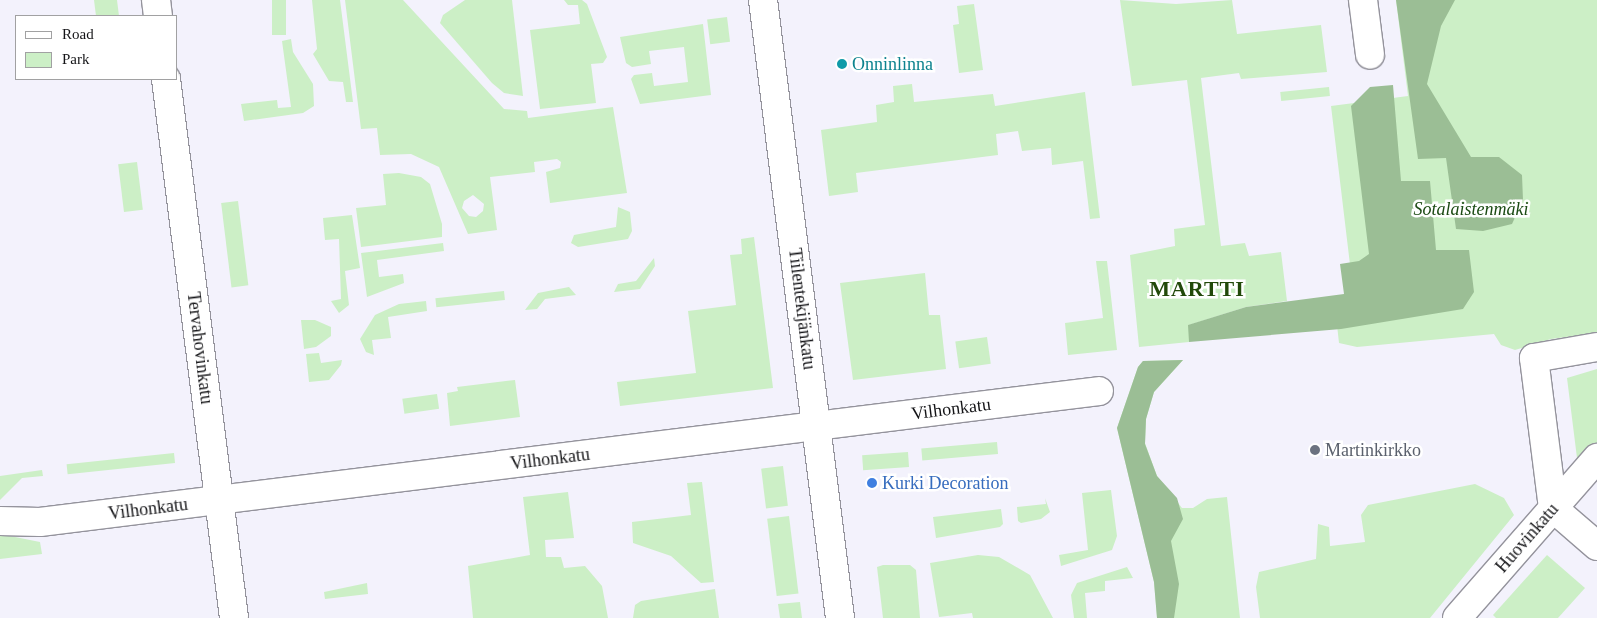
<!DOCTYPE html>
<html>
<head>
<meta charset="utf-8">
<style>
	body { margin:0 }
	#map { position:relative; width:1597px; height:618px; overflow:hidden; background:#f3f2fc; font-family:"Times New Roman",serif }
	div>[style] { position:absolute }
	.green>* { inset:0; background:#ccefc6; transform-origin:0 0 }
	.forest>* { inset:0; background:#9bbe95 }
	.roads { filter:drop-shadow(1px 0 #94939c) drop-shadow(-1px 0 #94939c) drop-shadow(0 1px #94939c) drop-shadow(0 -1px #94939c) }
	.minor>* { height:28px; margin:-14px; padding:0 14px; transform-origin:14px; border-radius:14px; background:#fff }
	.dots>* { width:14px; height:14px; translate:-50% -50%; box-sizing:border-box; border:2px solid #fff; border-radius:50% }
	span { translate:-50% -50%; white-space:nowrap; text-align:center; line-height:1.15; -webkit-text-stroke:5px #fff; paint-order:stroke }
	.culture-label { font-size:18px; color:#0d838f }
	.left { translate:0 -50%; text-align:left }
	.park-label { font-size:18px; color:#1b4a13; font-style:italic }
	.street-label { font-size:18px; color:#141417 }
	.worship-label { font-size:18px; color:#5b616d }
	.shop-label { font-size:18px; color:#366cbe }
	.district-label { font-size:22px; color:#22490a; font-weight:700; letter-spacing:1px }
	.legend { position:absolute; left:15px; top:15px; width:162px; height:65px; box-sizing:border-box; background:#fff; border:1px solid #a1a1a2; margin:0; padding:6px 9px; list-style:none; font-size:15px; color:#141417 }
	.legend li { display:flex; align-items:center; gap:10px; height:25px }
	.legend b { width:25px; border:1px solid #a1a1a2 }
</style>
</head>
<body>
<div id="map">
	<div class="green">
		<i style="clip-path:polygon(94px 0,117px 0,119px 16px,96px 16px)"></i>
		<i style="left:272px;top:0;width:14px;height:35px"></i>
		<i style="clip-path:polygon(312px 0,340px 0,353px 102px,346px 102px,343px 82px,329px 81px,313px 54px,317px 49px)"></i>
		<i style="clip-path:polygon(evenodd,345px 0,403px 0,504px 109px,527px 111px,528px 118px,613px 107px,627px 193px,550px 203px,546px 172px,560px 168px,561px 162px,557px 159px,534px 162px,535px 172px,490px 177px,497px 230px,468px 234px,439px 167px,411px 154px,380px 155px,377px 128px,361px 129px,345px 0,473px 195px,484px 204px,483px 211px,476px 217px,469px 216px,462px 208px,464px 201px,473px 195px)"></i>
		<i style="clip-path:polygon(465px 0,512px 0,523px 96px,504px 93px,492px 83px,440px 23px,443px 15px)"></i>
		<i style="clip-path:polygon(564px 0,582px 0,587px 4px,607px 57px,603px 63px,591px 64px,596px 103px,540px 109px,530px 30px,580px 24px,578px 5px,568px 5px)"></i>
		<i style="clip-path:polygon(1120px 0,1176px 4px,1232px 0,1237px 34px,1321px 25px,1327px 72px,1241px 79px,1239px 73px,1201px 78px,1221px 246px,1245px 243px,1249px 256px,1281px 252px,1287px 301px,1246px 307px,1189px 325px,1189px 342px,1139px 347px,1130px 255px,1175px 246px,1174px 229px,1205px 225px,1187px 80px,1132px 86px)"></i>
		<i style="clip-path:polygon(1396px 0,1597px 0,1597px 333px,1551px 339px,1515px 350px,1501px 345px,1494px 334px,1357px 347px,1339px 343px,1337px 325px,1357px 323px,1331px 106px,1408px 96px)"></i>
		<i style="clip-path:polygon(974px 4px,983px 70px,959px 73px,953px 25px,959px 24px,957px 6px)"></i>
		<i style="left:727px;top:17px;width:25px;height:20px;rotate:83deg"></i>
		<i style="clip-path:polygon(703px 24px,711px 95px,640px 104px,631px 79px,634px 75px,652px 73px,654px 86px,688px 82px,684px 47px,649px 51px,651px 64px,632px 67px,626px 63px,620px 37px)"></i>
		<i style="clip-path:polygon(291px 39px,293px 52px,313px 84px,314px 106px,303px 113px,244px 121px,241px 104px,277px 100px,278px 108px,291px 107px,282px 41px)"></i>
		<i style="clip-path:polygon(912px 84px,914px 102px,993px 94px,995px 106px,1085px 92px,1100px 218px,1090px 219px,1083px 161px,1052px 165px,1051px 148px,1022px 151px,1018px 131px,996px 134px,998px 155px,856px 173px,858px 192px,829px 196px,821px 130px,877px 122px,876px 105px,894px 102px,893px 86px)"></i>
		<i style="left:1329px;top:87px;width:9px;height:49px;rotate:84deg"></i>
		<i style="left:137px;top:162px;width:48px;height:19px;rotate:83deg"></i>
		<i style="clip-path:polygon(399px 173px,421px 177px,430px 184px,442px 224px,442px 237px,361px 247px,356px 208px,386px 205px,383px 174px)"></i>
		<i style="left:238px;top:201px;width:85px;height:17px;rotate:83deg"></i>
		<i style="clip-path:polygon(618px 207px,630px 212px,632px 231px,628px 239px,578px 247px,571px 243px,574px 235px,616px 227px)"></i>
		<i style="clip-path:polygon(352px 215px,360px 268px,345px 271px,349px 305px,339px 313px,331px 301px,341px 299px,339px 239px,325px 240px,323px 218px)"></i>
		<i style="clip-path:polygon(754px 237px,773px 388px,620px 406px,617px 382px,696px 373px,688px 311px,736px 305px,730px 255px,742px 254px,741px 239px)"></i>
		<i style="clip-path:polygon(443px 243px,444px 251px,377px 260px,379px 277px,403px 274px,404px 283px,367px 297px,361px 253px)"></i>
		<i style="clip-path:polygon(654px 258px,655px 266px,640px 289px,614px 292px,618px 284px,636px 281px)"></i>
		<i style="clip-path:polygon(1096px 261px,1107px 261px,1117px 350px,1068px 355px,1065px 323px,1103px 318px)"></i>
		<i style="clip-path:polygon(925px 273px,929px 315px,940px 315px,946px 369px,853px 380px,840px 283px)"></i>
		<i style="clip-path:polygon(569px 287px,576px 295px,545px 299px,537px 309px,525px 310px,538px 293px)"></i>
		<i style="left:504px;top:291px;width:9px;height:69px;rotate:84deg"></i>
		<i style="clip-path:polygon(426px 301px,427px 311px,388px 317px,391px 338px,372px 340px,374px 355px,366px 352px,360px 339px,375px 315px,399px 304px)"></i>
		<i style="clip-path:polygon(301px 320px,315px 320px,331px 327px,331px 336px,316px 347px,304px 349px)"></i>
		<i style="left:987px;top:337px;width:27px;height:32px;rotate:82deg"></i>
		<i style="clip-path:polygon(319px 353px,321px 363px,342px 360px,341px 365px,329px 380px,309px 382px,306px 354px)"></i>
		<i style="clip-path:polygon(1183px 360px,1154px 392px,1146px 419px,1145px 443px,1157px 476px,1182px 508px,1193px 508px,1207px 499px,1227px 497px,1240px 618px,1157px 618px,1154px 582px,1117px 428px,1138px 367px,1143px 361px)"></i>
		<i style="clip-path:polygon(1597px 369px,1597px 442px,1581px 461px,1577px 458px,1567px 378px)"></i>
		<i style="clip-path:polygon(515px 380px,520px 417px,450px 426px,447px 393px,458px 391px,457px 387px)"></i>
		<i style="left:437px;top:394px;width:15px;height:35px;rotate:82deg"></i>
		<i style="left:997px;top:442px;width:12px;height:76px;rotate:85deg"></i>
		<i style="left:908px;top:452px;width:15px;height:46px;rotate:86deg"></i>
		<i style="left:174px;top:453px;width:10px;height:108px;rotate:84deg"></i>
		<i style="left:783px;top:466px;width:40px;height:22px;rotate:83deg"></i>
		<i style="clip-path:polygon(42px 470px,43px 476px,22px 478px,0 500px,0 476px)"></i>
		<i style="clip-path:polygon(702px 482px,714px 582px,701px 583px,671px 556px,633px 543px,632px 522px,691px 515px,687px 483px)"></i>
		<i style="clip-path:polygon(1475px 484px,1504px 498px,1514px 515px,1430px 618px,1260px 618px,1256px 587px,1259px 572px,1316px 559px,1318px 524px,1329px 527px,1330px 546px,1365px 542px,1361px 515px,1368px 505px)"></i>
		<i style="clip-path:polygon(1111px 490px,1117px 536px,1112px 550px,1061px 566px,1059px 555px,1088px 550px,1082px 493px)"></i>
		<i style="clip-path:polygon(568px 492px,574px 538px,545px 540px,546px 557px,561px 557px,564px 568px,585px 566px,602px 586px,608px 618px,473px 618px,468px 566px,530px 555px,523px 497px)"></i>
		<i style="clip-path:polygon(1045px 498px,1050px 512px,1041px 519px,1021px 523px,1018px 521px,1017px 507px,1046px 504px)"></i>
		<i style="clip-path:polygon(1001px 509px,1003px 524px,1000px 527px,936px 538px,933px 517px)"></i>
		<i style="left:789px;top:516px;width:78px;height:22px;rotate:83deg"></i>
		<i style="clip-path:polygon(0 534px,40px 542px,42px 554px,0 559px)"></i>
		<i style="clip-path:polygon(978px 555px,999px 557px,1030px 575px,1053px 618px,973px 618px,972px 613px,939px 617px,930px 563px)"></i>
		<i style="clip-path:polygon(1547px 555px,1585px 588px,1558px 618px,1496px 618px,1493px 615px)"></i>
		<i style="clip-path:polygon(883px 565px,910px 565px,916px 570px,920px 618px,883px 618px,877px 567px)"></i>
		<i style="clip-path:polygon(1127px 567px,1133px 578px,1105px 581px,1105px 591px,1085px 593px,1087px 618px,1074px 618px,1071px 595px,1077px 583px)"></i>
		<i style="clip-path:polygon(367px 583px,368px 594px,325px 599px,324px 592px)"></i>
		<i style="clip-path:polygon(715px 589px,719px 618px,633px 618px,635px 605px,641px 601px)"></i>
		<i style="clip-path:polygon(800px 602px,802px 618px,780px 618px,778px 604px)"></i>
	</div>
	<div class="forest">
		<i style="clip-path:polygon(1396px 0,1455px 0,1441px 26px,1427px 84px,1471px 157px,1499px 157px,1522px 175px,1523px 200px,1512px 224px,1483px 231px,1456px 229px,1446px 158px,1418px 159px)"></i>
		<i style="clip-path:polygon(1393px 85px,1401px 181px,1430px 181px,1436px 250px,1469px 250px,1474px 292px,1463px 309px,1341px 329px,1189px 342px,1188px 325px,1246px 307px,1344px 294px,1340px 264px,1359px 261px,1369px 254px,1351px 106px,1370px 87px)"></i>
		<i style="clip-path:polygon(1183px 360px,1154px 392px,1146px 419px,1145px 444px,1157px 476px,1177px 498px,1183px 519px,1171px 541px,1179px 584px,1174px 618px,1157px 618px,1154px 582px,1117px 428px,1138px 367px,1143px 361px)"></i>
	</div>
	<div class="roads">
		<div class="minor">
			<i style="left:156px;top:0;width:16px;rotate:83deg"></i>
			<i style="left:763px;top:0;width:623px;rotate:82.9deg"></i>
			<i style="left:1363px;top:0;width:55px;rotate:82.7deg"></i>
			<i style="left:166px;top:79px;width:543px;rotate:82.81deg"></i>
			<i style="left:1597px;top:347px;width:64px;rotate:170.1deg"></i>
			<i style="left:1534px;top:358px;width:151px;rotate:82.8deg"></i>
			<i style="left:1553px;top:508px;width:58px;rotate:40.8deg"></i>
			<i style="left:0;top:521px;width:40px;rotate:1.4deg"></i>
			<i style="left:40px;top:522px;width:1067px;rotate:-7.05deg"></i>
			<i style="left:1457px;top:618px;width:213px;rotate:-48.8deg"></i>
		</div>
	</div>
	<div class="dots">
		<i style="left:842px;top:64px;background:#0f9aa8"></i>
		<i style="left:1315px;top:450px;background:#6b7280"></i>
		<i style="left:872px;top:483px;background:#3f7fe0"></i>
	</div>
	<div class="culture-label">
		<span class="left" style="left:852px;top:64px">Onninlinna</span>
	</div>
	<div class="park-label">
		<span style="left:1471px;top:209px">Sotalaistenmäki</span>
	</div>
	<div class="street-label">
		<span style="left:802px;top:309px;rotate:83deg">Tiilentekijänkatu</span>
		<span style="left:200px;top:348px;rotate:83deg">Tervahovinkatu</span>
		<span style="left:951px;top:409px;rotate:-7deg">Vilhonkatu</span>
		<span style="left:550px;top:459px;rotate:-7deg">Vilhonkatu</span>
		<span style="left:148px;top:509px;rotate:-7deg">Vilhonkatu</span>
		<span style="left:1527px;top:538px;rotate:-49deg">Huovinkatu</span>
	</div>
	<div class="worship-label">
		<span class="left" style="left:1325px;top:450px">Martinkirkko</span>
	</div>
	<div class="shop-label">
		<span class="left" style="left:882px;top:483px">Kurki Decoration</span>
	</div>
	<div class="district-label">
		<span style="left:1197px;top:289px">MARTTI</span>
	</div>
	<ul class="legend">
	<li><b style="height:6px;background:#fff"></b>Road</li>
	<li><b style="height:14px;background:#ccefc6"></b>Park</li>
	</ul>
</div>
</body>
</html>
